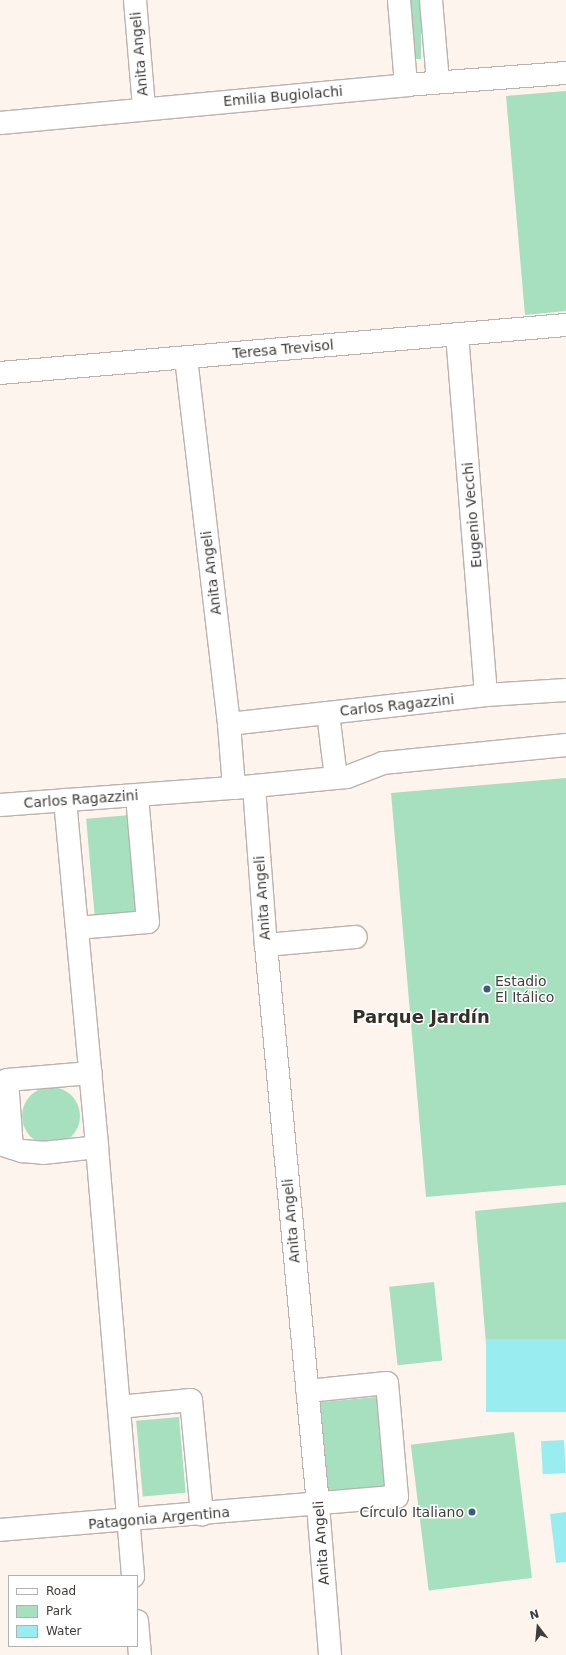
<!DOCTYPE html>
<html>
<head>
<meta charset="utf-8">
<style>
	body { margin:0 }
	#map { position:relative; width:566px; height:1655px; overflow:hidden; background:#fdf4ee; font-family:"DejaVu Sans",sans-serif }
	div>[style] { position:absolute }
	.green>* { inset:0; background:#a6e0be; transform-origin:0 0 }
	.round { border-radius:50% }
	.water>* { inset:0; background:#99edf1; transform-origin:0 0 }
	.roads { filter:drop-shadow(1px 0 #bab2ac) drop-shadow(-1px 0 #bab2ac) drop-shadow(0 1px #bab2ac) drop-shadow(0 -1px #bab2ac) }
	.minor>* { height:22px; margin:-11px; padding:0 11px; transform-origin:11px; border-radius:11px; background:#fff }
	.dots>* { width:11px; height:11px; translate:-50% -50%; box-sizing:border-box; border:2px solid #fff; border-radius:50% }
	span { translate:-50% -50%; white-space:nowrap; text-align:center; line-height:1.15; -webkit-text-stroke:3px #fff; paint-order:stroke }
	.street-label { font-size:14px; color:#3f3c3a }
	.poi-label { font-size:14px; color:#3f3c3a }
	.left { translate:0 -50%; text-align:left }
	.right { translate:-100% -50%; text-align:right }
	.district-label { font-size:18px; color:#352f2a; font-weight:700 }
	.legend { position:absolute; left:8px; top:1575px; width:130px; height:72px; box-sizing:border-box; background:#fff; border:1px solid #b2b1b0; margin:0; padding:5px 7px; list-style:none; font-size:12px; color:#3f3c3a }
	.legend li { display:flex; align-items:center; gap:8px; height:20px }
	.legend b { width:20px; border:1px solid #b2b1b0 }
	.north { position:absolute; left:518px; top:1607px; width:40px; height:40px; -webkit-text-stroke:3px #fff; paint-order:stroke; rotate:344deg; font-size:11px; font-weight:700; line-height:16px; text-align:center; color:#3f3c3a }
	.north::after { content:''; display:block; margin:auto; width:14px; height:18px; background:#3f3c3a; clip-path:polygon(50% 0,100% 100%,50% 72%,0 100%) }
</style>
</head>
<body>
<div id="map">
	<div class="green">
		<i style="left:410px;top:0;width:11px;height:59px"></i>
		<i style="clip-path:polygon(566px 91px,566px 311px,525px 315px,506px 96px)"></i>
		<i style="clip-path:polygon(566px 778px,566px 1185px,426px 1197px,391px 793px)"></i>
		<i style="left:130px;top:815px;width:97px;height:44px;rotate:85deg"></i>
		<i class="round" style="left:22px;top:1087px;width:58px;height:58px"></i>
		<i style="clip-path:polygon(566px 1202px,566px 1339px,486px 1344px,475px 1211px)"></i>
		<i style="left:434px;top:1282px;width:79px;height:45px;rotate:84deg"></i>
		<i style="left:377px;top:1397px;width:89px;height:59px;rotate:85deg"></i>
		<i style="left:179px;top:1417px;width:76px;height:43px;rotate:85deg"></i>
		<i style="left:514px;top:1432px;width:147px;height:104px;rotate:83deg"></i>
	</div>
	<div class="water">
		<i style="left:566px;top:1339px;width:73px;height:80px;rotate:90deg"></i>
		<i style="left:564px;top:1440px;width:33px;height:23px;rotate:87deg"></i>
		<i style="clip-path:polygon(566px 1512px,566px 1562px,556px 1563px,550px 1514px)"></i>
	</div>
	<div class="roads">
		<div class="minor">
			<i style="left:135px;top:0;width:108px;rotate:85.2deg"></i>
			<i style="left:399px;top:0;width:85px;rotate:85.3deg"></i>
			<i style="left:431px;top:0;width:82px;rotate:85.1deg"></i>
			<i style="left:0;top:123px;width:408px;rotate:-5.3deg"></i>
			<i style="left:406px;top:85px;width:160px;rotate:-4.3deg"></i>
			<i style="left:457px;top:334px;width:362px;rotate:85.4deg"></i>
			<i style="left:186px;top:358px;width:369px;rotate:83.3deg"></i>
			<i style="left:229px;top:724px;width:64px;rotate:85.5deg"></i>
			<i style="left:0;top:373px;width:568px;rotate:-4.85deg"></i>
			<i style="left:328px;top:713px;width:65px;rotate:83deg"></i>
			<i style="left:229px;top:724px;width:259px;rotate:-6.4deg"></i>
			<i style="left:486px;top:695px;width:80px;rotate:-3.6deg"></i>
			<i style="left:254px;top:787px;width:158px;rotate:85.7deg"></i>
			<i style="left:266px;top:945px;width:562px;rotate:84.69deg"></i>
			<i style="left:318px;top:1505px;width:150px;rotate:85.4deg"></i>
			<i style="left:65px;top:800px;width:348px;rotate:84.7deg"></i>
			<i style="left:97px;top:1147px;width:431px;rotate:85.2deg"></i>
			<i style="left:0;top:805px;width:235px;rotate:-4.2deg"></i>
			<i style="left:234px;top:788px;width:102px;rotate:-5.6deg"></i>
			<i style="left:336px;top:778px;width:11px;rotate:-5deg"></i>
			<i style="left:347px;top:777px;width:39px;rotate:-21deg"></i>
			<i style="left:383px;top:763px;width:184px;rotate:-5.6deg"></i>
			<i style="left:77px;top:928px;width:71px;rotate:-4.8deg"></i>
			<i style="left:148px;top:922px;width:127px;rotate:-95deg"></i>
			<i style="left:266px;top:945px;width:90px;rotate:-5.1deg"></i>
			<i style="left:0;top:1144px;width:23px;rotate:18deg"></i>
			<i style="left:22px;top:1151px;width:21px;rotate:5deg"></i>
			<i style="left:43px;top:1153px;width:54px;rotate:-6.3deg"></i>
			<i style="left:12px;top:1148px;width:68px;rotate:-94.2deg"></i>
			<i style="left:7px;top:1080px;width:84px;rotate:-4.8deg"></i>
			<i style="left:119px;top:1407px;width:72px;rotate:-5.6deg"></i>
			<i style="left:191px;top:1400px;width:115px;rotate:84.5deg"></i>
			<i style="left:0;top:1530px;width:398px;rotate:-4.8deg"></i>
			<i style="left:397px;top:1497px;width:114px;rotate:-95deg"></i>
			<i style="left:387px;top:1383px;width:80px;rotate:174.3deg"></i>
			<i style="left:137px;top:1621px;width:34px;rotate:85deg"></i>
		</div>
	</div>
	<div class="dots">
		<i style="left:487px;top:989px;background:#30617f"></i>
		<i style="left:472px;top:1512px;background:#30617f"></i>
	</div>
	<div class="street-label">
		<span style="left:139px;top:54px;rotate:-95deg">Anita Angeli</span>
		<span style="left:283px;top:96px;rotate:-5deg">Emilia Bugiolachi</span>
		<span style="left:283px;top:349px;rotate:-5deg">Teresa Trevisol</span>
		<span style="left:472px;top:515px;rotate:-95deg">Eugenio Vecchi</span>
		<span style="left:211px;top:573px;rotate:-97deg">Anita Angeli</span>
		<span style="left:397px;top:705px;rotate:-6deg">Carlos Ragazzini</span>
		<span style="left:81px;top:799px;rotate:-4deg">Carlos Ragazzini</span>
		<span style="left:262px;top:898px;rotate:-94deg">Anita Angeli</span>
		<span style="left:291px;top:1221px;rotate:-95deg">Anita Angeli</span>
		<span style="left:159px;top:1518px;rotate:-5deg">Patagonia Argentina</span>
		<span style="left:321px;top:1543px;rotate:-94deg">Anita Angeli</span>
	</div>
	<div class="poi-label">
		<span class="left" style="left:495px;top:989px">Estadio<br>El Itálico</span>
		<span class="right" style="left:464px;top:1512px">Círculo Italiano</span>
	</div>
	<div class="district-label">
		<span style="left:421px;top:1017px">Parque Jardín</span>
	</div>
	<ul class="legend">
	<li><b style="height:5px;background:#fff"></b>Road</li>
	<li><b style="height:11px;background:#a6e0be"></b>Park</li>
	<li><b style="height:11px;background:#99edf1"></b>Water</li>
	</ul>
	<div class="north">N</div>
</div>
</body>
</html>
